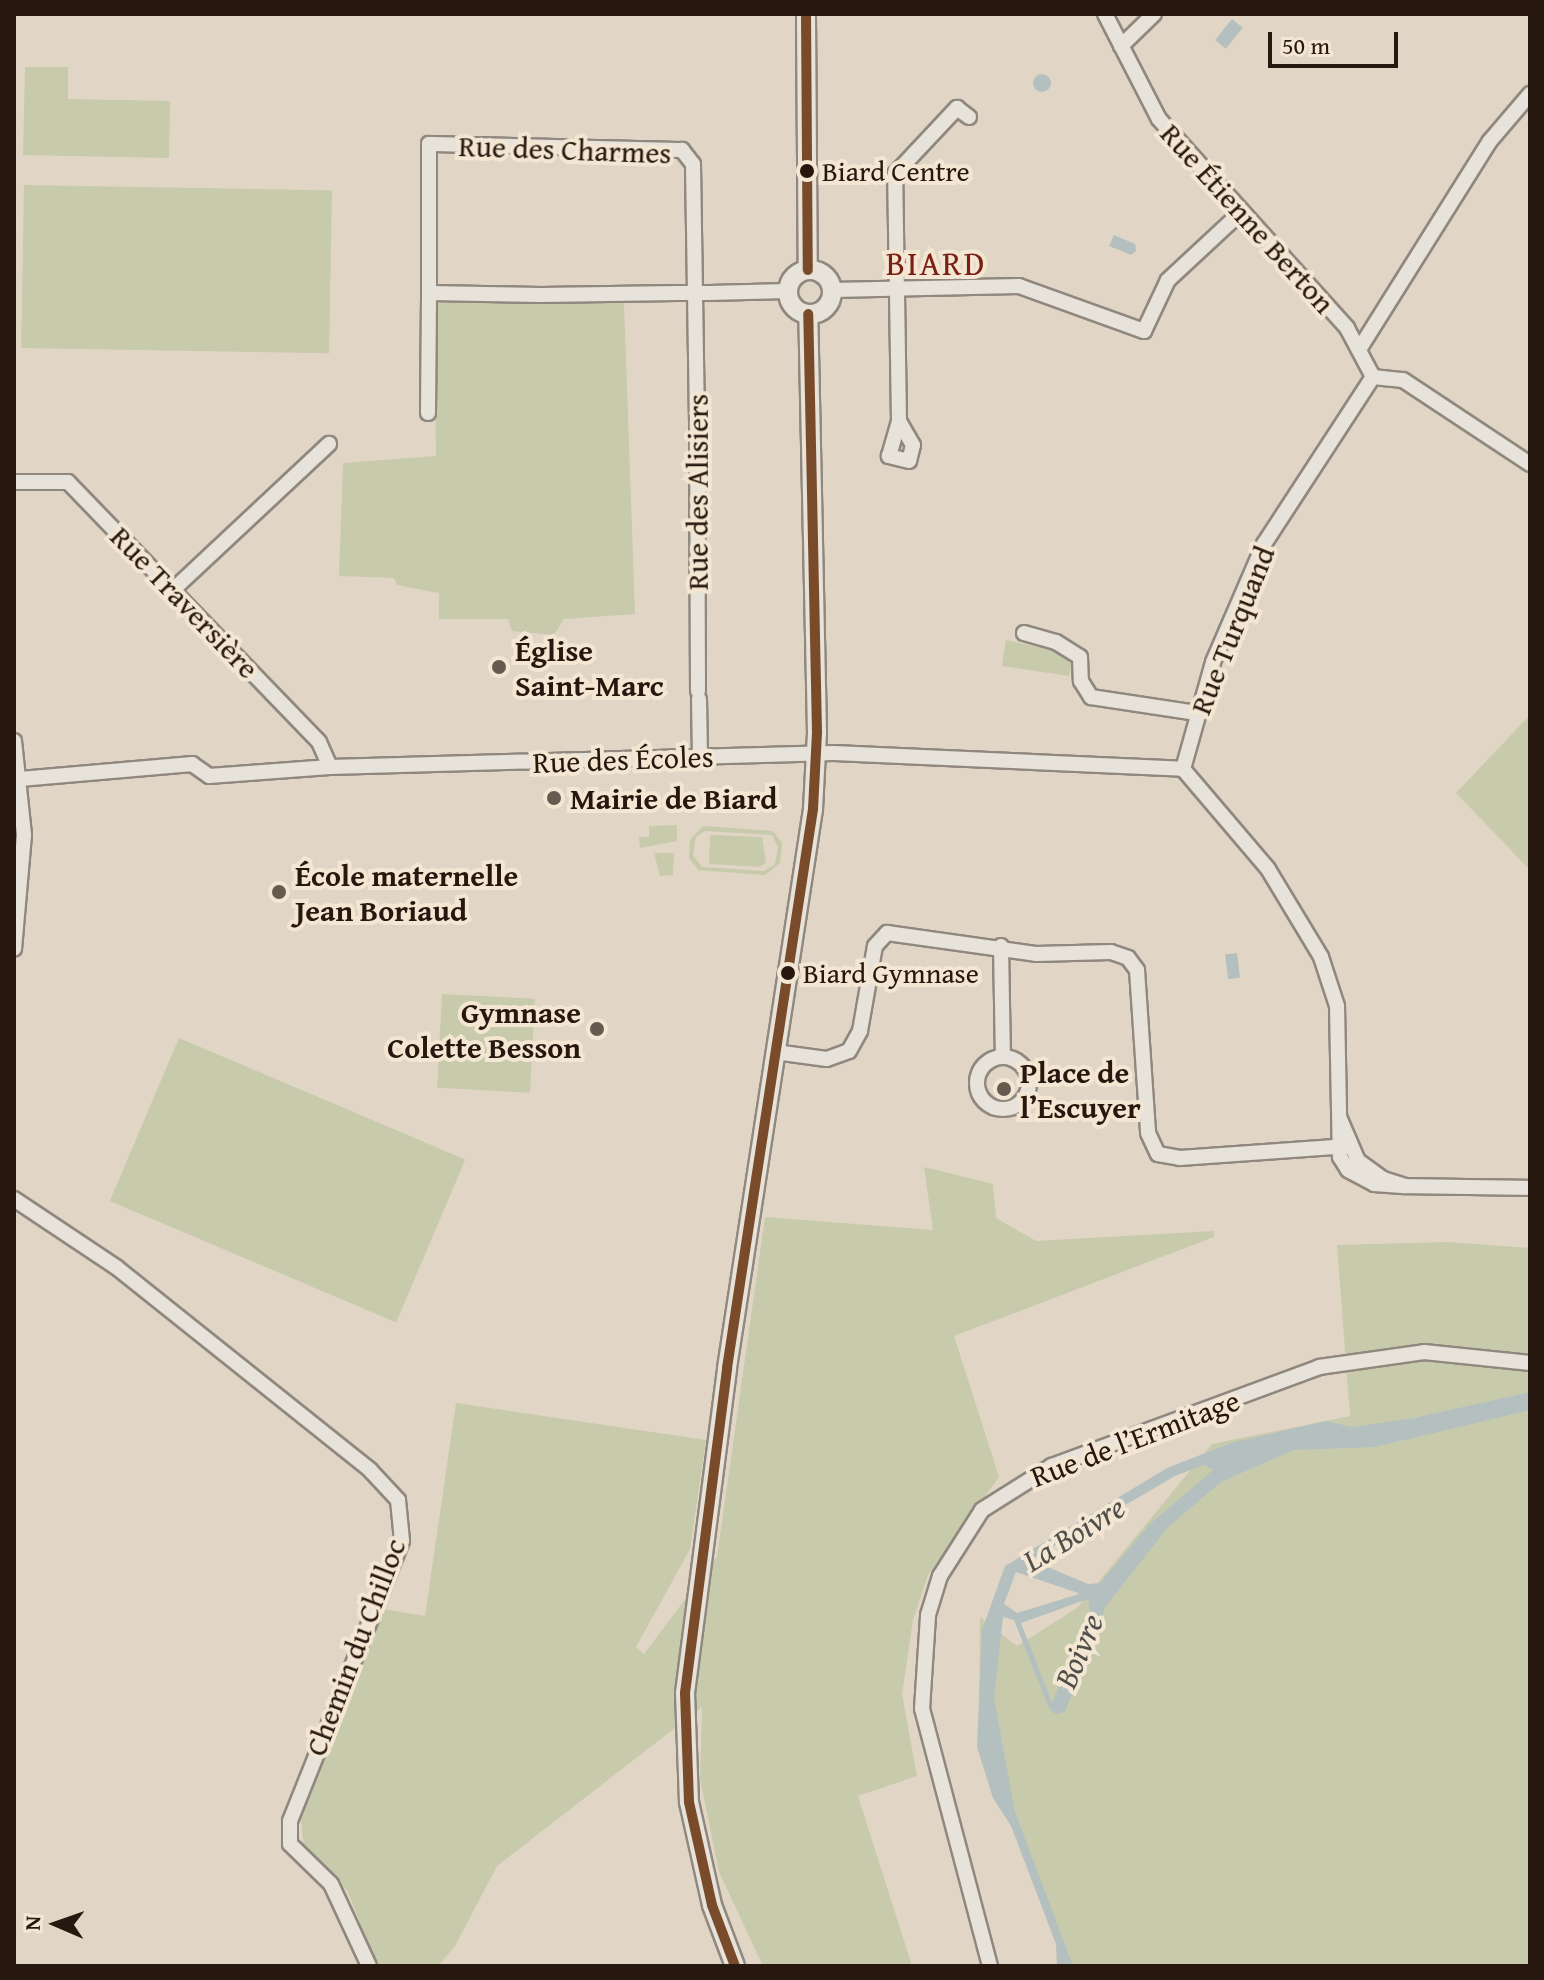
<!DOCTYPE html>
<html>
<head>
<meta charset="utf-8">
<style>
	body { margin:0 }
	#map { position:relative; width:1544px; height:1980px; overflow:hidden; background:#e1d6c6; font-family:"Gentium Book Plus",serif }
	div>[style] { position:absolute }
	.green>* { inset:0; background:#c7caab; transform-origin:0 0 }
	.water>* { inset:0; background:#b4c0bf; transform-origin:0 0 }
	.round { border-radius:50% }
	.roads { filter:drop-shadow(2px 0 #90887e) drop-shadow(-2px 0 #90887e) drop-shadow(0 2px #90887e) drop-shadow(0 -2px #90887e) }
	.minor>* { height:14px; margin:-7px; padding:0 7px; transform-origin:7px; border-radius:7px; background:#e7e2da }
	.minor>.ring { margin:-7px; padding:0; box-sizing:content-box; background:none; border:14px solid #e7e2da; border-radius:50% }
	.tertiary>* { height:18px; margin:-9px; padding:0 9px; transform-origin:9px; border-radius:9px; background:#e7e2da }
	.tertiary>.ring { margin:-9px; padding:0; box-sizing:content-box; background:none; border:18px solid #e7e2da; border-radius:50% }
	.bus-1>* { height:10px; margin:-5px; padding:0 5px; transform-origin:5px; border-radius:5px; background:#7a4b2a }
	.dots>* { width:22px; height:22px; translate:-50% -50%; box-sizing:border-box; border:4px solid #f3e6d2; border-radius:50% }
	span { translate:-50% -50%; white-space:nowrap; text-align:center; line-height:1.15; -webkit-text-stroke:8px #f3e6d2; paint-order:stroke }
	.bus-label { font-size:28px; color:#26180e }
	.left { translate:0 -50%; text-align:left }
	.street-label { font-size:30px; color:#26180e }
	.poi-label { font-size:30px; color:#26180e; font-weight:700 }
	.right { translate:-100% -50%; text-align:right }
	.water-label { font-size:32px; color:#514f4b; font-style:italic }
	.quarter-label { font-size:34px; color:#7a1f14; letter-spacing:2px }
	.frame { position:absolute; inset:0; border:16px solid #26180e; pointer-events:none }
	.north { position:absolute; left:16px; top:1884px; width:80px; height:80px; -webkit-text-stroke:6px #f3e6d2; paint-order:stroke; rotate:272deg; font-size:22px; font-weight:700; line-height:32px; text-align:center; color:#26180e }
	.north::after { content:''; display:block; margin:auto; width:28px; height:36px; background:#26180e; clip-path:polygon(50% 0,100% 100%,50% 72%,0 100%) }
	.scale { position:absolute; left:1268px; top:32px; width:130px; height:36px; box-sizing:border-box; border:4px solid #26180e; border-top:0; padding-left:10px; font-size:24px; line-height:28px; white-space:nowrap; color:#26180e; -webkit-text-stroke:6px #f3e6d2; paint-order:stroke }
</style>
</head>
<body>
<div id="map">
	<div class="green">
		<i style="clip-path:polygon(25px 67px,68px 67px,68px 99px,170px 101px,169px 158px,23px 155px)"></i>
		<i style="left:24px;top:185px;width:308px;height:163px;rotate:1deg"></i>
		<i style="clip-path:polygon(434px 303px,624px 303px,635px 614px,564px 619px,554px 635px,512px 631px,508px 619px,439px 619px,439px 593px,397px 585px,394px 578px,339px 576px,343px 463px,436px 456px)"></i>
		<i style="clip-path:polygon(1006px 640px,1060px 652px,1072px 662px,1069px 676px,1002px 666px)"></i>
		<i style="clip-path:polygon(1530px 715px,1530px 870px,1456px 793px)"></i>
		<i style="clip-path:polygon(677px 825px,677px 841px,640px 848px,639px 837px,649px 837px,649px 826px)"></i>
		<i style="clip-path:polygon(evenodd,703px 826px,773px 831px,782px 843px,780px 863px,765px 875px,698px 870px,689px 858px,690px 840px,703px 826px,705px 831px,772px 835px,778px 847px,775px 864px,764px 871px,702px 867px,693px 855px,696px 837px,705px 831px)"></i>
		<i style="clip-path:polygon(710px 835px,762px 837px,766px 863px,760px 867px,709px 864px)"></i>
		<i style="clip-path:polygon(654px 853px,674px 853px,673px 875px,660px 876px)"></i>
		<i style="left:442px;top:994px;width:93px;height:94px;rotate:3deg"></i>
		<i style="left:179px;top:1038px;width:311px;height:177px;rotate:23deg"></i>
		<i style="clip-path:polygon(924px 1167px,993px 1184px,996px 1218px,1036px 1241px,1214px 1231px,1214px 1237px,954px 1336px,999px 1477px,928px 1575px,913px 1620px,902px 1694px,917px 1776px,858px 1796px,912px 1966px,763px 1966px,719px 1872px,700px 1779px,702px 1707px,497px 1866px,455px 1946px,438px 1966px,377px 1966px,347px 1890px,305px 1857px,300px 1812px,383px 1609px,425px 1616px,456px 1403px,706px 1440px,690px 1549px,636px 1647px,644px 1654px,717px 1557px,765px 1217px,933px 1230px)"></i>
		<i style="clip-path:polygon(1447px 1242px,1530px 1248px,1530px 1966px,1065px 1966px,979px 1730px,980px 1617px,1017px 1646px,1077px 1608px,1212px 1444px,1350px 1416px,1337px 1245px)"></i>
	</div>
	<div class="water">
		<i style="left:1232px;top:19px;width:14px;height:27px;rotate:39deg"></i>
		<i class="round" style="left:1033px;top:74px;width:18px;height:18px"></i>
		<i style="clip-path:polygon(1114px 235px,1135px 244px,1136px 251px,1131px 255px,1109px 246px)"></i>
		<i style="left:1237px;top:953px;width:25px;height:12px;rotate:83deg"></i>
		<i style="clip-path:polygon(evenodd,1530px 1392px,1530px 1410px,1375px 1447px,1293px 1450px,1221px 1482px,1168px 1527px,1106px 1606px,1065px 1712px,1055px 1714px,1049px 1708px,1014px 1620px,1003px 1617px,994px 1698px,1015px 1812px,1073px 1966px,1057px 1966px,1056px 1944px,1011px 1826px,993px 1798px,977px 1747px,982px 1630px,1005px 1566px,1167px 1468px,1231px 1443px,1326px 1421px,1352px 1427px,1414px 1418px,1530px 1392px,1204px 1465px,1213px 1470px,1150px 1524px,1100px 1583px,1088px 1584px,1031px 1560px,1175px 1476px,1204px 1465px,1530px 1392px,1016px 1572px,1078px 1593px,1079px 1594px,1017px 1613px,1004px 1604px,1016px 1572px,1530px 1392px,1088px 1599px,1090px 1612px,1052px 1703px,1021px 1623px,1088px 1599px)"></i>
	</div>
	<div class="roads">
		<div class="minor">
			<i style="left:1105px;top:14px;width:118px;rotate:62.8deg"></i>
			<i style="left:1159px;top:119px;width:281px;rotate:48deg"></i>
			<i style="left:1347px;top:328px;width:55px;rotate:62deg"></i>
			<i style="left:1121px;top:46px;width:46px;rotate:-44.1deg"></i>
			<i style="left:832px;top:290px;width:187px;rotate:-1.2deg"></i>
			<i style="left:1019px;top:286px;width:133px;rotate:19.8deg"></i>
			<i style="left:1144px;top:331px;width:56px;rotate:-64.8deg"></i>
			<i style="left:1168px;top:280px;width:98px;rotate:-42.9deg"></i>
			<i style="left:1360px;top:348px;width:244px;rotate:-57.9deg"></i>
			<i style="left:1490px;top:141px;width:62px;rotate:-49.6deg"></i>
			<i style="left:1373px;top:377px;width:30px;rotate:6deg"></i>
			<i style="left:1403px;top:380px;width:152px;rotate:33.5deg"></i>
			<i style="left:428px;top:413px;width:120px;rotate:-89.5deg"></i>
			<i style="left:899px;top:421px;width:28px;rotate:60deg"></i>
			<i style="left:913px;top:445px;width:16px;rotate:104deg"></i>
			<i style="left:909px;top:461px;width:21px;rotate:-166deg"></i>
			<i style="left:889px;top:456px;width:36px;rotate:-74deg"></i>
			<i style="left:899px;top:421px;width:247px;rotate:-90.9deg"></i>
			<i style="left:895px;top:174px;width:91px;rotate:-46.8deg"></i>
			<i style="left:957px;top:108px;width:15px;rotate:37deg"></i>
			<i style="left:14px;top:482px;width:54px"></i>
			<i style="left:68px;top:482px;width:361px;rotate:46deg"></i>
			<i style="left:319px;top:742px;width:27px;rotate:66deg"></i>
			<i style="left:175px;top:588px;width:211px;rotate:-43.1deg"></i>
			<i style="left:1024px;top:633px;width:33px;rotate:16deg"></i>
			<i style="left:1056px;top:642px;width:28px;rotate:32deg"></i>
			<i style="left:1080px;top:657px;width:24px;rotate:88deg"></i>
			<i style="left:1081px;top:681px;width:19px;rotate:58deg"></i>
			<i style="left:1091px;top:697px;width:107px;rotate:8.6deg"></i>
			<i style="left:698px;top:691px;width:270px;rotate:-90.2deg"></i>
			<i style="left:697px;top:421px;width:128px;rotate:-90.9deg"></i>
			<i style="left:695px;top:293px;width:129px;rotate:-90.9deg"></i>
			<i style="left:693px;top:164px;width:18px;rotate:-128deg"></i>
			<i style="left:682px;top:150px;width:253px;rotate:-178.6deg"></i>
			<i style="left:429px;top:144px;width:149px;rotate:90deg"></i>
			<i style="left:429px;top:293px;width:112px;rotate:1deg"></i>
			<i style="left:541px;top:295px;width:136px;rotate:-0.8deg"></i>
			<i style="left:677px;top:293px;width:32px"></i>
			<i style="left:709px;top:293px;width:78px;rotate:-1.5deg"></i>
			<i style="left:699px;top:699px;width:58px;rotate:89deg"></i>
			<i style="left:14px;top:741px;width:95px;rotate:83.9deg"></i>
			<i style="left:24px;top:835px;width:114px;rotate:95deg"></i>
			<i style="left:1183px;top:769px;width:131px;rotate:49.6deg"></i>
			<i style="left:1268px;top:869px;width:103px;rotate:58.9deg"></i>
			<i style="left:1321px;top:957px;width:52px;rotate:71.9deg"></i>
			<i style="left:1337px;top:1006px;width:151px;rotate:88.9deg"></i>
			<i style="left:1340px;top:1157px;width:15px;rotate:58deg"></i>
			<i style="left:1348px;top:1170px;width:30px;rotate:28deg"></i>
			<i style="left:1374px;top:1184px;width:31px;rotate:4deg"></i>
			<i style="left:1405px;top:1186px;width:23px;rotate:-162deg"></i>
			<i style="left:1383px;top:1179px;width:31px;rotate:-144deg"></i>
			<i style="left:1358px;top:1161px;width:46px;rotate:-113.2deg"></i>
			<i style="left:1183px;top:769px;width:111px;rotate:-74.3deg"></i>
			<i style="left:1213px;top:662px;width:129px;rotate:-66.6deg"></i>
			<i style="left:1264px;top:544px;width:199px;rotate:-56.9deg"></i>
			<i style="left:20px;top:779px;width:173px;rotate:-5deg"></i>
			<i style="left:192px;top:764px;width:21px;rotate:35deg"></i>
			<i style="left:209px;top:776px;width:121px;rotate:-4.3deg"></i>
			<i style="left:330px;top:767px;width:504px;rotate:-1.59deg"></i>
			<i style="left:834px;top:753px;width:349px;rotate:2.6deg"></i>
			<i style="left:1001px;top:946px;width:111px;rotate:89deg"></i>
			<i style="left:775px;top:1052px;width:52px;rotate:7.7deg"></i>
			<i style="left:827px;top:1059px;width:23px;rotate:-20deg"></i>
			<i style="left:849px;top:1051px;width:23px;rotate:-61deg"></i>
			<i style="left:860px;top:1031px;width:86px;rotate:-80deg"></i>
			<i style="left:875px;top:946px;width:18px;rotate:-47deg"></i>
			<i style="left:887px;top:933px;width:150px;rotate:8deg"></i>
			<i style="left:1036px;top:954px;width:75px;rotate:-1.5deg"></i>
			<i style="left:1111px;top:952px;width:18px;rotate:19deg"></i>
			<i style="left:1128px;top:958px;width:15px;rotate:53deg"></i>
			<i style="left:1137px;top:970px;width:163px;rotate:86.1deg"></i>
			<i style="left:1148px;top:1133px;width:23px;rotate:65deg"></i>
			<i style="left:1158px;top:1154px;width:22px;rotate:10deg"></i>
			<i style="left:1180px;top:1158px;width:169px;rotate:-4.1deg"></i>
			<i class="ring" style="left:977px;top:1057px;width:38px;height:38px"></i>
			<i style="left:1405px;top:1186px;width:125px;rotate:0.9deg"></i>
			<i style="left:14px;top:1199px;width:123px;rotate:33.7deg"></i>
			<i style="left:116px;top:1267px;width:325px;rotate:38.6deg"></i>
			<i style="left:370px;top:1470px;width:41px;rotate:47deg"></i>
			<i style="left:398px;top:1500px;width:41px;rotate:84.4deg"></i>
			<i style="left:402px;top:1541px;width:302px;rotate:111.8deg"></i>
			<i style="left:290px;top:1821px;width:23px;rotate:90deg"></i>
			<i style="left:290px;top:1844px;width:57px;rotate:44.3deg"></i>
			<i style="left:331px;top:1884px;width:90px;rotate:65.1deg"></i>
			<i style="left:990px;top:1966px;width:266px;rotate:-104.8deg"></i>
			<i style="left:922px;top:1709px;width:94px;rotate:-86.3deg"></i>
			<i style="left:928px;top:1615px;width:41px;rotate:-72.9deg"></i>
			<i style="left:940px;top:1576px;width:78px;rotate:-57.5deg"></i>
			<i style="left:982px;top:1510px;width:83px;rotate:-32.2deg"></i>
			<i style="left:1052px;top:1466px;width:285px;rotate:-20.3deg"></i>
			<i style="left:1319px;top:1367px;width:106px;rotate:-8.1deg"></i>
			<i style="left:1424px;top:1352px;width:107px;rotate:5.9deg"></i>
		</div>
		<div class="tertiary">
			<i style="left:806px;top:14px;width:256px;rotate:89.6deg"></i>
			<i class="ring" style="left:788px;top:270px;width:26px;height:26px"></i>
			<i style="left:735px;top:1966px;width:65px;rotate:-110.7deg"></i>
			<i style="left:712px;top:1905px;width:106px;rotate:-102.6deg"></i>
			<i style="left:689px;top:1802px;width:109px;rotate:-92.1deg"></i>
			<i style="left:685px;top:1693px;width:328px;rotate:-82.6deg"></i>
			<i style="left:727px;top:1368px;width:566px;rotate:-81.25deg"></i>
			<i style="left:813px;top:809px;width:77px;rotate:-87deg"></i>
			<i style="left:817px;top:732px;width:418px;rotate:-91.2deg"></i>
		</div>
	</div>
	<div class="bus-1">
		<i style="left:806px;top:14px;width:256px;rotate:89.6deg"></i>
		<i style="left:735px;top:1966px;width:65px;rotate:-110.7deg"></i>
		<i style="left:712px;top:1905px;width:106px;rotate:-102.6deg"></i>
		<i style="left:689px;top:1802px;width:109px;rotate:-92.1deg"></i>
		<i style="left:685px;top:1693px;width:328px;rotate:-82.6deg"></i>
		<i style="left:727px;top:1368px;width:566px;rotate:-81.25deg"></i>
		<i style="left:813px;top:809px;width:77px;rotate:-87deg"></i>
		<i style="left:817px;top:732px;width:418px;rotate:-91.2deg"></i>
	</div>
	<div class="dots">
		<i style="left:807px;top:171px;background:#26180e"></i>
		<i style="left:499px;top:667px;background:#675a4e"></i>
		<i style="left:554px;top:798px;background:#675a4e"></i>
		<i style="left:279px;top:892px;background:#675a4e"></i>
		<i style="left:788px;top:973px;background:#26180e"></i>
		<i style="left:597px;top:1029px;background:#675a4e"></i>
		<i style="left:1004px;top:1089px;background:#675a4e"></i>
	</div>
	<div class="bus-label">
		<span class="left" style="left:822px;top:171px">Biard Centre</span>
		<span class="left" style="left:803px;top:973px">Biard Gymnase</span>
	</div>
	<div class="street-label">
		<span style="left:565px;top:149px;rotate:2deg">Rue des Charmes</span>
		<span style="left:1248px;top:218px;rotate:48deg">Rue Étienne Berton</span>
		<span style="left:697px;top:492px;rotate:-90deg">Rue des Alisiers</span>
		<span style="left:185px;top:602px;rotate:46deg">Rue Traversière</span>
		<span style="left:1232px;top:630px;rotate:-68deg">Rue Turquand</span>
		<span style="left:623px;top:759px;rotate:-2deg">Rue des Écoles</span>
		<span style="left:1135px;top:1438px;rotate:-21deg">Rue de l’Ermitage</span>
		<span style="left:355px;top:1647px;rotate:-69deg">Chemin du Chilloc</span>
	</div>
	<div class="poi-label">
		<span class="left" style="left:515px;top:667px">Église<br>Saint-Marc</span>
		<span class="left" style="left:570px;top:798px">Mairie de Biard</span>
		<span class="left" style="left:295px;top:892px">École maternelle<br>Jean Boriaud</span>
		<span class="right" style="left:581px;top:1029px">Gymnase<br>Colette Besson</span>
		<span class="left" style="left:1020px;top:1089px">Place de<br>l’Escuyer</span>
	</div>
	<div class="water-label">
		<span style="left:1074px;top:1534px;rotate:-32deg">La Boivre</span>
		<span style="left:1079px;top:1651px;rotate:-67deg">Boivre</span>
	</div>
	<div class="quarter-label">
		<span style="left:936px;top:263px">BIARD</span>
	</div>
	<div class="frame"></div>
	<div class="north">N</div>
	<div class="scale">50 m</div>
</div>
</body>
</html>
